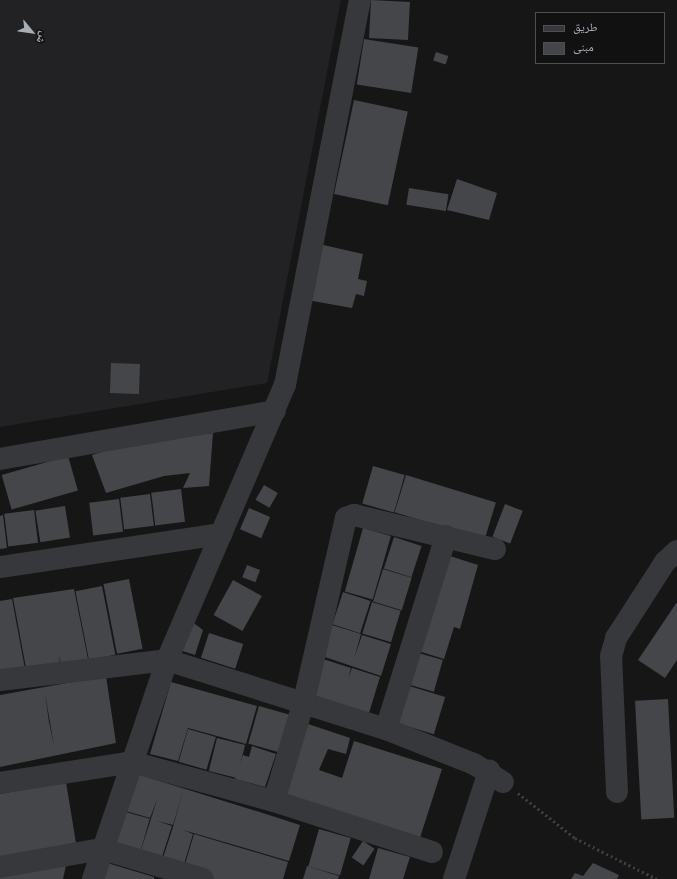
<!DOCTYPE html>
<html>
<head>
<meta charset="utf-8">
<style>
	body { margin:0 }
	#map { position:relative; width:677px; height:879px; overflow:hidden; background:#161617; font-family:Montserrat,"Noto Naskh Arabic",sans-serif }
	div>[style] { position:absolute }
	.built>* { inset:0; background:#222224 }
	.building>* { inset:0; background:#45464a; transform-origin:0 0 }
	.path>* { height:2.5px; margin-top:-1.25px; transform-origin:0; background:repeating-linear-gradient(90deg,#3d3f43 0 2px,transparent 0 5px) }
	.minor>* { height:22px; margin:-11px; padding:0 11px; transform-origin:11px; border-radius:11px; background:#37383c }
	span { translate:-50% -50%; white-space:nowrap; text-align:center; line-height:1.15; -webkit-text-stroke:3.5px #111112; paint-order:stroke }
	.legend { position:absolute; left:535px; top:12px; width:130px; height:52px; box-sizing:border-box; background:#111112; border:1px solid #4e4f54; margin:0; padding:5px 7px; list-style:none; font-size:12px; color:#a9adb6 }
	.legend li { display:flex; align-items:center; gap:8px; height:20px }
	.legend b { width:20px; border:1px solid #4e4f54 }
	.north { position:absolute; left:12px; top:12px; width:40px; height:40px; -webkit-text-stroke:3px #111112; paint-order:stroke; rotate:119deg; font-size:11px; font-weight:700; line-height:16px; text-align:center; color:#a9adb6 }
	.north::after { content:''; display:block; margin:auto; width:14px; height:18px; background:#a9adb6; clip-path:polygon(50% 0,100% 100%,50% 72%,0 100%) }
</style>
</head>
<body>
<div id="map">
	<div class="built">
		<i style="clip-path:polygon(0 0,341px 0,267px 383px,0 427px)"></i>
	</div>
	<div class="building">
		<i style="left:371px;top:0;width:39px;height:38px;rotate:3deg"></i>
		<i style="left:364px;top:39px;width:55px;height:46px;rotate:9deg"></i>
		<i style="left:436px;top:52px;width:13px;height:9px;rotate:18deg"></i>
		<i style="left:354px;top:100px;width:55px;height:96px;rotate:12deg"></i>
		<i style="clip-path:polygon(457px 179px,497px 193px,489px 220px,447px 210px)"></i>
		<i style="left:409px;top:188px;width:40px;height:17px;rotate:9deg"></i>
		<i style="clip-path:polygon(319px 244px,363px 254px,358px 279px,367px 281px,364px 296px,356px 294px,352px 308px,307px 300px)"></i>
		<i style="left:111px;top:363px;width:29px;height:30px;rotate:2deg"></i>
		<i style="clip-path:polygon(213px 433px,209px 486px,183px 488px,190px 473px,164px 476px,106px 493px,92px 455px,122px 446px)"></i>
		<i style="left:68px;top:456px;width:36px;height:69px;rotate:74deg"></i>
		<i style="left:373px;top:466px;width:33px;height:39px;rotate:16deg"></i>
		<i style="left:406px;top:475px;width:94px;height:39px;rotate:17deg"></i>
		<i style="left:264px;top:485px;width:16px;height:17px;rotate:30deg"></i>
		<i style="left:181px;top:489px;width:33px;height:30px;rotate:83deg"></i>
		<i style="left:150px;top:494px;width:32px;height:30px;rotate:83deg"></i>
		<i style="left:119px;top:499px;width:33px;height:30px;rotate:83deg"></i>
		<i style="left:505px;top:504px;width:19px;height:35px;rotate:21deg"></i>
		<i style="left:65px;top:506px;width:32px;height:30px;rotate:81deg"></i>
		<i style="left:249px;top:508px;width:23px;height:23px;rotate:23deg"></i>
		<i style="left:34px;top:510px;width:33px;height:30px;rotate:83deg"></i>
		<i style="clip-path:polygon(3px 515px,7px 548px,0 549px,0 516px)"></i>
		<i style="left:363px;top:528px;width:29px;height:66px;rotate:16deg"></i>
		<i style="left:394px;top:537px;width:29px;height:33px;rotate:18deg"></i>
		<i style="clip-path:polygon(450px 556px,478px 565px,460px 629px,454px 627px,444px 659px,415px 650px)"></i>
		<i style="left:247px;top:565px;width:14px;height:13px;rotate:21deg"></i>
		<i style="left:383px;top:569px;width:30px;height:34px;rotate:17deg"></i>
		<i style="left:129px;top:579px;width:71px;height:26px;rotate:79deg"></i>
		<i style="left:233px;top:580px;width:33px;height:40px;rotate:29deg"></i>
		<i style="left:102px;top:586px;width:70px;height:27px;rotate:79deg"></i>
		<i style="clip-path:polygon(74px 589px,88px 659px,61px 664px,59px 655px,60px 663px,26px 668px,13px 598px)"></i>
		<i style="left:343px;top:592px;width:29px;height:34px;rotate:18deg"></i>
		<i style="clip-path:polygon(12px 599px,25px 669px,0 674px,0 601px)"></i>
		<i style="left:372px;top:602px;width:30px;height:33px;rotate:17deg"></i>
		<i style="clip-path:polygon(677px 602px,677px 660px,665px 678px,638px 660px)"></i>
		<i style="clip-path:polygon(188px 619px,203px 630px,195px 655px,173px 648px)"></i>
		<i style="clip-path:polygon(332px 625px,361px 634px,354px 659px,362px 635px,391px 644px,381px 676px,322px 656px)"></i>
		<i style="left:209px;top:633px;width:36px;height:26px;rotate:18deg"></i>
		<i style="left:415px;top:652px;width:29px;height:33px;rotate:16deg"></i>
		<i style="clip-path:polygon(323px 659px,351px 668px,348px 678px,352px 668px,380px 677px,369px 713px,310px 695px)"></i>
		<i style="clip-path:polygon(evenodd,106px 676px,116px 743px,0 767px,0 695px,106px 676px,45px 693px,54px 746px,49px 722px,45px 693px)"></i>
		<i style="clip-path:polygon(171px 682px,257px 706px,246px 744px,188px 728px,178px 761px,150px 754px)"></i>
		<i style="left:406px;top:685px;width:41px;height:39px;rotate:17deg"></i>
		<i style="left:668px;top:699px;width:119px;height:33px;rotate:87deg"></i>
		<i style="left:259px;top:706px;width:32px;height:39px;rotate:16deg"></i>
		<i style="clip-path:polygon(302px 722px,350px 738px,346px 754px,328px 749px,319px 770px,342px 778px,354px 741px,442px 769px,418px 844px,279px 797px)"></i>
		<i style="left:188px;top:729px;width:29px;height:34px;rotate:16deg"></i>
		<i style="left:217px;top:738px;width:29px;height:34px;rotate:14deg"></i>
		<i style="clip-path:polygon(252px 746px,276px 754px,265px 787px,235px 779px,243px 755px,249px 757px)"></i>
		<i style="clip-path:polygon(131px 772px,269px 815px,267px 823px,269px 815px,300px 825px,289px 861px,183px 830px,193px 834px,182px 871px,161px 864px,173px 827px,183px 791px,173px 825px,157px 821px,172px 826px,160px 863px,139px 856px,157px 800px,150px 818px,119px 809px)"></i>
		<i style="clip-path:polygon(66px 782px,76px 843px,0 857px,0 794px)"></i>
		<i style="left:119px;top:810px;width:32px;height:39px;rotate:16deg"></i>
		<i style="left:319px;top:829px;width:33px;height:39px;rotate:16deg"></i>
		<i style="clip-path:polygon(194px 834px,288px 862px,283px 879px,210px 879px,183px 871px)"></i>
		<i style="left:363px;top:841px;width:14px;height:20px;rotate:34deg"></i>
		<i style="clip-path:polygon(378px 848px,410px 857px,403px 879px,369px 879px)"></i>
		<i style="clip-path:polygon(67px 861px,63px 879px,0 879px,0 871px)"></i>
		<i style="clip-path:polygon(104px 862px,154px 877px,154px 879px,99px 879px)"></i>
		<i style="clip-path:polygon(593px 863px,619px 875px,617px 879px,571px 879px,575px 873px,583px 876px)"></i>
		<i style="clip-path:polygon(307px 866px,339px 876px,338px 879px,303px 879px)"></i>
	</div>
	<div class="path">
		<i style="left:518px;top:793px;width:73px;rotate:38.3deg"></i>
		<i style="left:575px;top:838px;width:92px;rotate:26.6deg"></i>
	</div>
	<div class="minor">
		<i style="left:0;top:459px;width:279px;rotate:-9.9deg"></i>
		<i style="left:0;top:567px;width:224px;rotate:-8.5deg"></i>
		<i style="left:0;top:680px;width:168px;rotate:-6.8deg"></i>
		<i style="left:167px;top:660px;width:230px;rotate:17.5deg"></i>
		<i style="left:386px;top:729px;width:95px;rotate:21.7deg"></i>
		<i style="left:474px;top:764px;width:34px;rotate:32deg"></i>
		<i style="left:386px;top:729px;width:202px;rotate:-72.7deg"></i>
		<i style="left:0;top:783px;width:134px;rotate:-9deg"></i>
		<i style="left:132px;top:762px;width:147px;rotate:15.4deg"></i>
		<i style="left:274px;top:801px;width:166px;rotate:17.9deg"></i>
		<i style="left:617px;top:792px;width:136px;rotate:-92.5deg"></i>
		<i style="left:611px;top:656px;width:19px;rotate:-74deg"></i>
		<i style="left:616px;top:638px;width:90px;rotate:-57.2deg"></i>
		<i style="left:665px;top:562px;width:16px;rotate:-43deg"></i>
		<i style="left:274px;top:801px;width:104px;rotate:-73.3deg"></i>
		<i style="left:304px;top:701px;width:188px;rotate:-77.1deg"></i>
		<i style="left:346px;top:518px;width:9px;rotate:-21deg"></i>
		<i style="left:354px;top:515px;width:145px;rotate:13.6deg"></i>
		<i style="left:0;top:867px;width:104px;rotate:-10deg"></i>
		<i style="left:102px;top:849px;width:105px;rotate:16.5deg"></i>
		<i style="left:93px;top:879px;width:231px;rotate:-71.3deg"></i>
		<i style="left:167px;top:660px;width:299px;rotate:-66.8deg"></i>
		<i style="left:285px;top:385px;width:392px;rotate:-79deg"></i>
		<i style="left:454px;top:879px;width:114px;rotate:-72deg"></i>
	</div>
	<ul class="legend">
	<li><b style="height:5px;background:#37383c"></b>طريق</li>
	<li><b style="height:11px;background:#45464a"></b>مبنى</li>
	</ul>
	<div class="north">ش</div>
</div>
</body>
</html>
